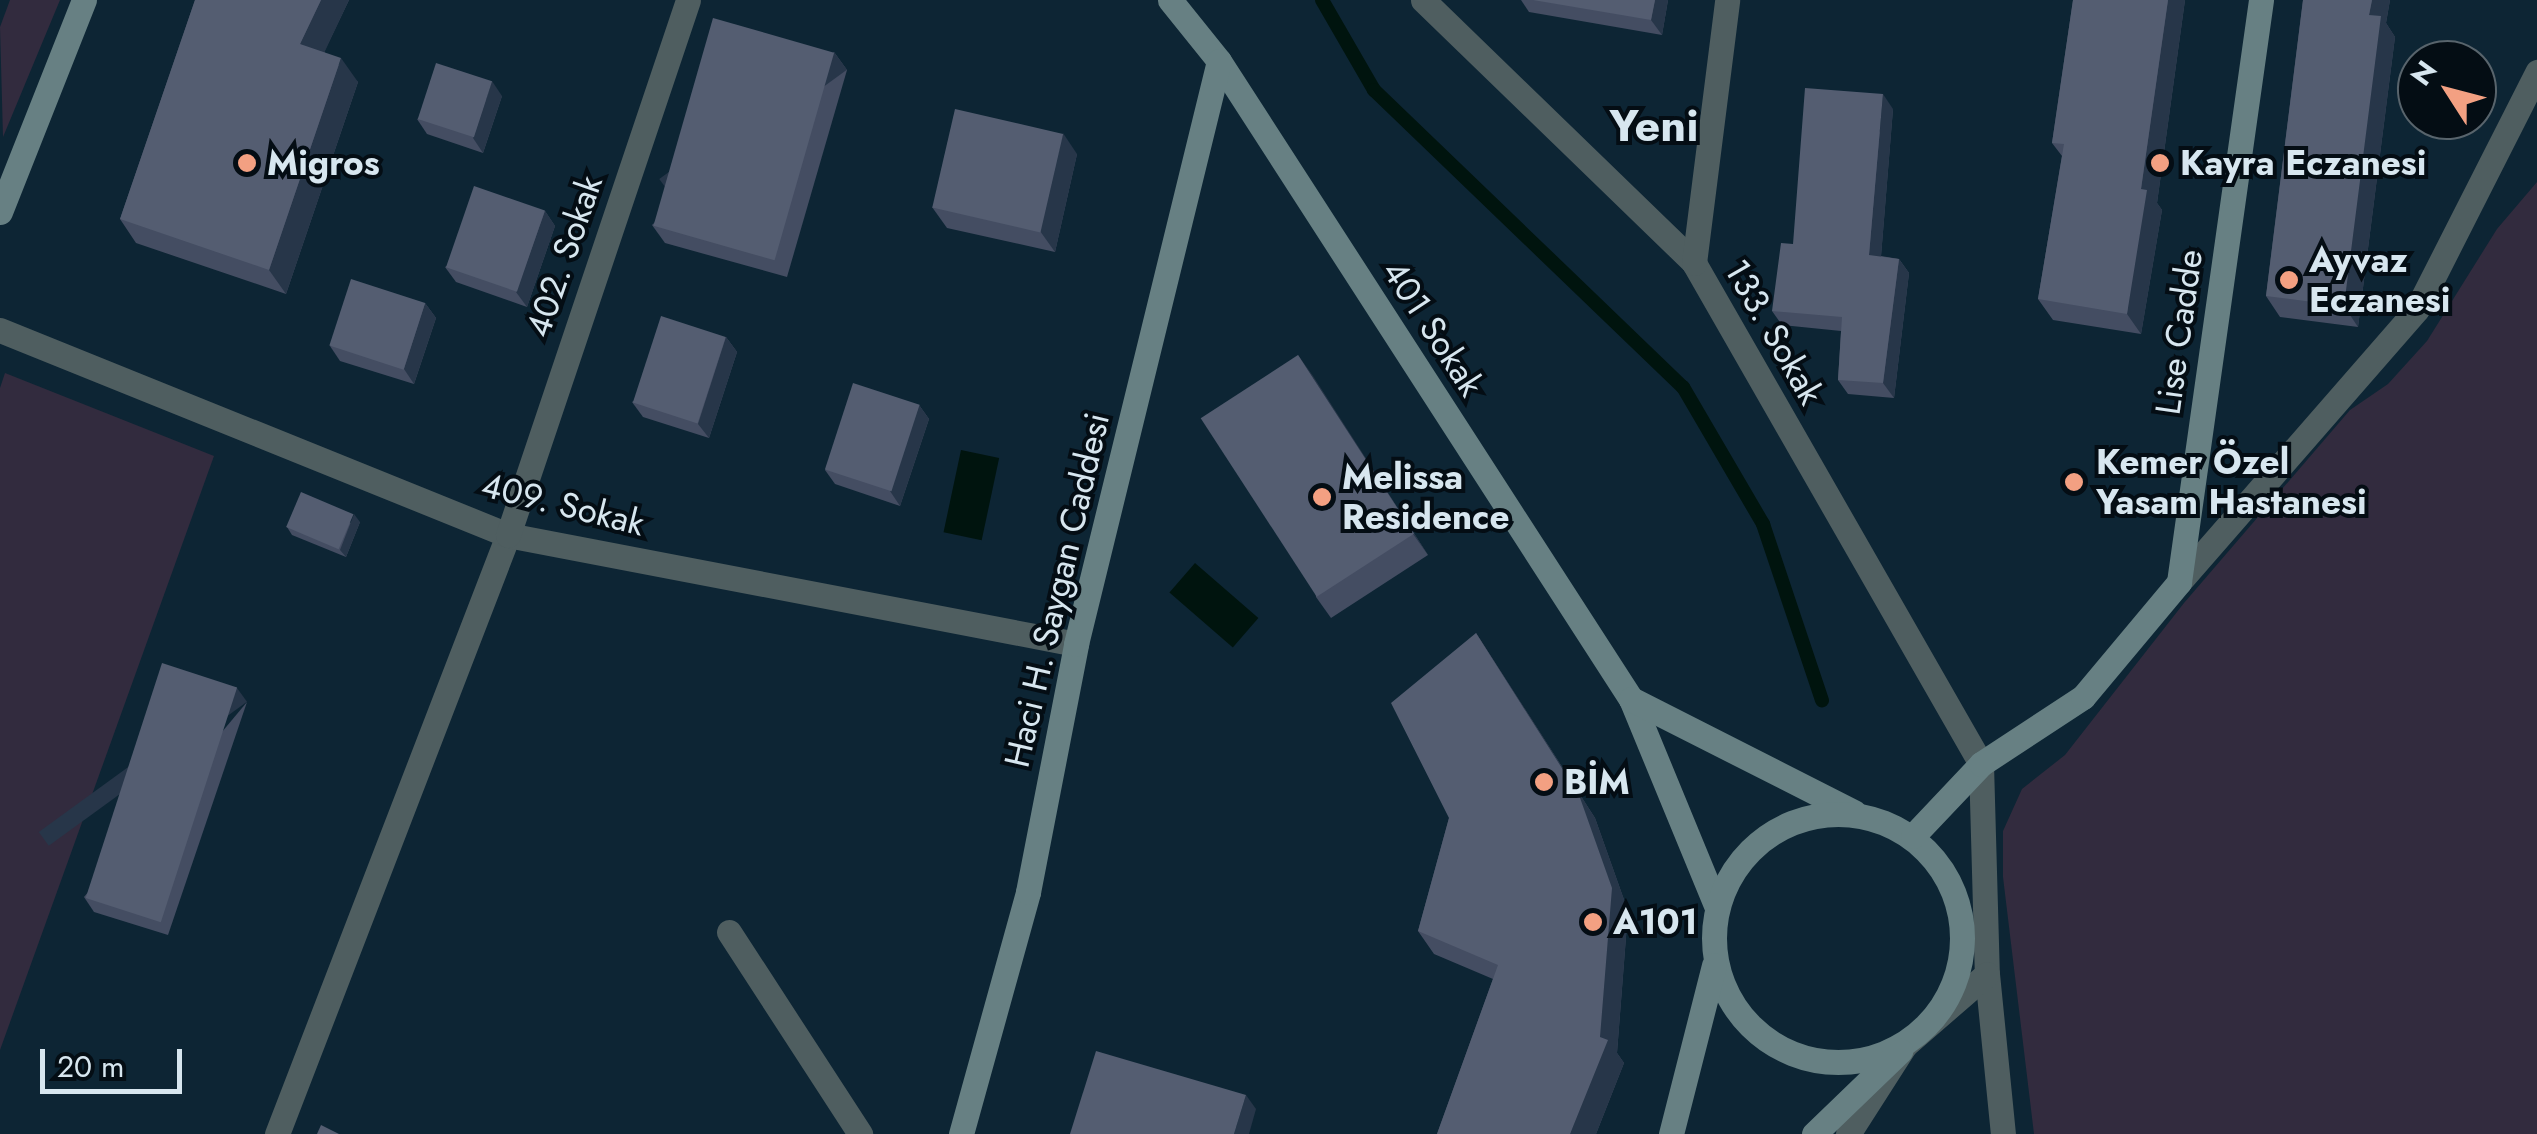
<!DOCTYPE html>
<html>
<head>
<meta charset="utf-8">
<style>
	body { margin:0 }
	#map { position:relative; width:2537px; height:1134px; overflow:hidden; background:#0d2534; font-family:Jost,sans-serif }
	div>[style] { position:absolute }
	.green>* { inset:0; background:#322b3e }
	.water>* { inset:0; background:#00140e; transform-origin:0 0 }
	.stream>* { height:14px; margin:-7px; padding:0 7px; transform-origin:7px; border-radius:7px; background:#00140e }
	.lane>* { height:25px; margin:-12.5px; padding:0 12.5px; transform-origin:12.5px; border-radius:12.5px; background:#4f5e60 }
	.street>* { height:25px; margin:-12.5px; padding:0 12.5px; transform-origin:12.5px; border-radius:12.5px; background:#4f5e60 }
	.secondary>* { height:25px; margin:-12.5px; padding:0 12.5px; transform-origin:12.5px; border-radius:12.5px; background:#678083 }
	.secondary>.ring { margin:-12.5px; padding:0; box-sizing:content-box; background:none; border:25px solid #678083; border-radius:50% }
	.wall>* { inset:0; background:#444d62 }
	.shaded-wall>* { inset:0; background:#273649; transform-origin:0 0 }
	.building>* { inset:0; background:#545d71; transform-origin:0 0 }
	.dots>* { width:28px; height:28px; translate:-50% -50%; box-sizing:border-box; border:5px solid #040d14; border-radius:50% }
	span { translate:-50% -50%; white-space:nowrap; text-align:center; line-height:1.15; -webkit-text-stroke:8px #040d14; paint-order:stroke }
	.poi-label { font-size:35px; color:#d7e6ef; font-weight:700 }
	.left { translate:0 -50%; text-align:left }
	.street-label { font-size:35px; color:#d7e6ef }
	.district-label { font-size:45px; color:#d7e6ef; font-weight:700 }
	.north { position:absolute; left:2397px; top:40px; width:100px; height:100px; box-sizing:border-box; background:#040d14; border:2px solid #58646c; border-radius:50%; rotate:306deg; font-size:28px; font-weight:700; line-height:40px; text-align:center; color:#d7e6ef }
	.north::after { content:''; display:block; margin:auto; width:35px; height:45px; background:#f3a082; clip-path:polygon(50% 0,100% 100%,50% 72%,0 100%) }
	.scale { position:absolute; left:40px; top:1049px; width:142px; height:45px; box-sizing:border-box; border:5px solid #d7e6ef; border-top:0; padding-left:12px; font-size:30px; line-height:35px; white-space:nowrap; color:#d7e6ef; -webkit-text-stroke:8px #040d14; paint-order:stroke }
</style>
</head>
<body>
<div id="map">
	<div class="green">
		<i style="clip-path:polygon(10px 0,60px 0,3px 137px,0 27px)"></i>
		<i style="clip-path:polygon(2537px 182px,2537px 1134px,2034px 1134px,2003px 877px,2003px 831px,2022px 789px,2065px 755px,2184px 603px,2350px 410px,2388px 384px,2427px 341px,2497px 229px)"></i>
		<i style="clip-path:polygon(5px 373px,214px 456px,0 1050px,0 388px)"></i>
	</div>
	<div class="water">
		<i style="left:961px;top:450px;width:39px;height:84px;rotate:12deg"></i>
		<i style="left:1195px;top:563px;width:84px;height:39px;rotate:41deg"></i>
	</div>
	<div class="stream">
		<i style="left:1322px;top:0;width:104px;rotate:60deg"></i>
		<i style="left:1374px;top:90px;width:429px;rotate:43.9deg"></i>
		<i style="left:1683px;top:387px;width:159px;rotate:59.7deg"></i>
		<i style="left:1763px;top:524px;width:186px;rotate:71.5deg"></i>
	</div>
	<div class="lane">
		<i style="left:277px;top:1134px;width:642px;rotate:-68.91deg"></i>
	</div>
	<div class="street">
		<i style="left:1423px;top:0;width:378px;rotate:44.1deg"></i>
		<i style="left:1694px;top:263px;width:577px;rotate:60.19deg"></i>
		<i style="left:1981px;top:764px;width:210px;rotate:88.4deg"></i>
		<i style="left:1987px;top:974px;width:161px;rotate:84.3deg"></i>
		<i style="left:1694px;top:263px;width:265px;rotate:-82.8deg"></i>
		<i style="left:0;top:330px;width:548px;rotate:21.98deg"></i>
		<i style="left:508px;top:535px;width:578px;rotate:10.86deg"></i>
		<i style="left:508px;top:535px;width:564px;rotate:-71.4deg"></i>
		<i style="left:2179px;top:582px;width:362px;rotate:-48.9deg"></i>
		<i style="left:2417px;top:309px;width:266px;rotate:-63.1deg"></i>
		<i style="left:729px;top:932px;width:241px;rotate:57deg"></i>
		<i style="left:1848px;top:1134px;width:106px;rotate:-57.4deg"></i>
		<i style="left:1905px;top:1045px;width:108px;rotate:-40.9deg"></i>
	</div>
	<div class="secondary">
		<i style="left:1170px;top:0;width:78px;rotate:51.2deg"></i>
		<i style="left:1219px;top:61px;width:759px;rotate:57.15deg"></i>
		<i style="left:1631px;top:699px;width:223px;rotate:67.6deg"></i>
		<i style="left:0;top:212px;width:228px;rotate:-68.4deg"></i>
		<i style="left:1631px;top:699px;width:250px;rotate:26.9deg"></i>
		<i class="ring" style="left:1714px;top:814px;width:223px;height:223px"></i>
		<i style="left:1913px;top:836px;width:99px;rotate:-46.6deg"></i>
		<i style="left:1981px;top:764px;width:122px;rotate:-33.3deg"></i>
		<i style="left:2083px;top:697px;width:150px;rotate:-50.1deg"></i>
		<i style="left:2179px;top:582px;width:588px;rotate:-81.98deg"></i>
		<i style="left:961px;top:1134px;width:251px;rotate:-74.5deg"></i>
		<i style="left:1028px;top:892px;width:253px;rotate:-79deg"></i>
		<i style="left:1076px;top:644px;width:600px;rotate:-76.22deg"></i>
		<i style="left:1671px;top:1134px;width:174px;rotate:-75.7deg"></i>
		<i style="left:1814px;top:1134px;width:120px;rotate:-44deg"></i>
	</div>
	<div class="wall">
		<i style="clip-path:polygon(195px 0,349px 0,324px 52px,358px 82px,286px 294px,136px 243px,120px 219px)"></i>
		<i style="clip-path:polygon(1521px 0,1668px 0,1662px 35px,1529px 12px)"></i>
		<i style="clip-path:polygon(2073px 0,2185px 0,2157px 203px,2162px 210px,2141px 334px,2053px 320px,2038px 299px,2062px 156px,2052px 143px)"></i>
		<i style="clip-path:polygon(2303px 0,2390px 0,2386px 23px,2395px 37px,2358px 327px,2280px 317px,2266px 296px)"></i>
		<i style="clip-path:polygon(834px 52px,847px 70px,787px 277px,665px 243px,652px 225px)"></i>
		<i style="clip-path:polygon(502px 96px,483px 153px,427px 134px,417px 119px)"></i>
		<i style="clip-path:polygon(1893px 109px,1881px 256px,1899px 259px,1909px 273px,1894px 398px,1848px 394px,1838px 380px,1841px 331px,1782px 325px,1772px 311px)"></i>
		<i style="clip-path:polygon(1077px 154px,1055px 252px,947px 228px,932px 207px)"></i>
		<i style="clip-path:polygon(545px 211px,555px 226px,527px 307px,456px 282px,445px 267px)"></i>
		<i style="clip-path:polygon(425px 303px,436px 318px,414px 384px,340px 361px,330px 346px)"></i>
		<i style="clip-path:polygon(726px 337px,737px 352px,709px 438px,643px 417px,632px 402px)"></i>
		<i style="clip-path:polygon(1298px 355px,1428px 555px,1331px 618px,1316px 597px)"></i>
		<i style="clip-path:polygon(919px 405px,929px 419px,900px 506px,835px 484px,825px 470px)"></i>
		<i style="clip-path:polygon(360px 522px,346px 557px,292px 535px,287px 527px)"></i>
		<i style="clip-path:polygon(1476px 633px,1595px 818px,1628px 911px,1617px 1053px,1624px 1063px,1596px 1134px,1437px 1134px,1493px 979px,1434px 954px,1418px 931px,1449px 818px)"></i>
		<i style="clip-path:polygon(247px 702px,168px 935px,94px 912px,84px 897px)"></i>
	</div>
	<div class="shaded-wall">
		<i style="clip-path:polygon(321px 0,349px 0,317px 68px,300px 44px)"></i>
		<i style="clip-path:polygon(1655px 0,1668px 0,1662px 35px,1651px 20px)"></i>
		<i style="clip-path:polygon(2168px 0,2185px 0,2157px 203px,2162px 210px,2141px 334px,2127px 314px,2141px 189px)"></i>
		<i style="clip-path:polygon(2372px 0,2390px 0,2386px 23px,2395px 37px,2358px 327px,2344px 306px,2369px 15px)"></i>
		<i style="left:834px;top:52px;width:22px;height:216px;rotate:54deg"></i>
		<i style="clip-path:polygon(341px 58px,358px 82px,286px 294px,269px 270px)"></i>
		<i style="clip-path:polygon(492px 81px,502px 96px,483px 153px,473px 138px)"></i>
		<i style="clip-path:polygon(1883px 94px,1893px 109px,1880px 269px,1869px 255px)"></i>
		<i style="clip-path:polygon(1063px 133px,1077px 154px,1055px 252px,1040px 231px)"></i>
		<i style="clip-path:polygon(545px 211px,555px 226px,527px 307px,516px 292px)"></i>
		<i style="clip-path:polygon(1899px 259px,1909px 273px,1894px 398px,1883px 383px)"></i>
		<i style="clip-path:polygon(425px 303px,436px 318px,414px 384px,404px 369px)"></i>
		<i style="clip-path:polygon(726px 337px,737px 352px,709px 438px,698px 424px)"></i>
		<i style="clip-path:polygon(1298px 355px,1313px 376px,1428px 555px,1413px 534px)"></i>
		<i style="clip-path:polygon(919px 405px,929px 419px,900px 506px,890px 491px)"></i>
		<i style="clip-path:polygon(354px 514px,360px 522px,346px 557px,340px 550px)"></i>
		<i style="clip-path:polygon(1476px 633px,1595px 818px,1628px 911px,1617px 1053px,1624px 1063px,1596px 1134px,1570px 1134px,1600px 1037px)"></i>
		<i style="left:237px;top:688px;width:17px;height:245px;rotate:54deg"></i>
		<i style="clip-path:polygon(1246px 1095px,1256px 1109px,1249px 1134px,1234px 1134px)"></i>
	</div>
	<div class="building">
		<i style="clip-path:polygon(195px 0,321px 0,300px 44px,341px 58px,269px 270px,120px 219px)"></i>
		<i style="clip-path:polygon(1533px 0,1655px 0,1651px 20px)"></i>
		<i style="clip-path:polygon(2073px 0,2168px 0,2141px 189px,2147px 190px,2127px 314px,2038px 299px,2064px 144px,2052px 143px)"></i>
		<i style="clip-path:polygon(2303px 0,2372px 0,2369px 15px,2381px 16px,2344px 306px,2266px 296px)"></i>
		<i style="left:713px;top:18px;width:126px;height:216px;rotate:16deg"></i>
		<i style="left:436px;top:63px;width:59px;height:59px;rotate:18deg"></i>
		<i style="clip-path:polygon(1805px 88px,1883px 94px,1869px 255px,1899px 259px,1883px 383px,1838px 380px,1842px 317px,1772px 311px,1781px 243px,1793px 244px)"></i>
		<i style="left:955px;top:109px;width:111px;height:101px;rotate:13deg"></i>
		<i style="left:474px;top:186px;width:75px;height:86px;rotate:19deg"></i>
		<i style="left:351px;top:279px;width:78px;height:70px;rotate:18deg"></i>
		<i style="left:661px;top:316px;width:68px;height:91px;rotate:18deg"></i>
		<i style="left:1298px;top:355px;width:213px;height:116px;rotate:57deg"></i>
		<i style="left:853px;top:383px;width:70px;height:91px;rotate:18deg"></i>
		<i style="left:301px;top:492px;width:57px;height:38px;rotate:23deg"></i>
		<i style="clip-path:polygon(1476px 633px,1579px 795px,1612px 888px,1600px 1037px,1608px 1040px,1570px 1134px,1437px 1134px,1498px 965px,1418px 931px,1449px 818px,1391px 703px)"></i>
		<i style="left:162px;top:663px;width:79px;height:247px;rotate:18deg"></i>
		<i style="clip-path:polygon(1096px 1051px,1246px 1095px,1234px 1134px,1070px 1134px)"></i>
		<i style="clip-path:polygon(321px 1125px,339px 1134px,317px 1134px)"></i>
	</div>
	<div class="dots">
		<i style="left:247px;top:163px;background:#f3a082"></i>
		<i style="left:2160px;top:163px;background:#f3a082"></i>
		<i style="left:2289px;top:280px;background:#f3a082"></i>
		<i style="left:2074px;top:482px;background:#f3a082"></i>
		<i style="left:1322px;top:497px;background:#f3a082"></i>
		<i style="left:1544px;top:782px;background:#f3a082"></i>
		<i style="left:1593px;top:922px;background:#f3a082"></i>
	</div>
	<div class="poi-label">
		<span class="left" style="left:267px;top:163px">Migros</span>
		<span class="left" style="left:2180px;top:163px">Kayra Eczanesi</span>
		<span class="left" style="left:2309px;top:280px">Ayvaz<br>Eczanesi</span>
		<span class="left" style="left:2096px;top:482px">Kemer Özel<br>Yasam Hastanesi</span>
		<span class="left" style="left:1342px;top:497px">Melissa<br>Residence</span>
		<span class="left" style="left:1564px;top:782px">BİM</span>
		<span class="left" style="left:1613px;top:922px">A101</span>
	</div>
	<div class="street-label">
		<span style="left:564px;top:256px;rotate:-71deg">402. Sokak</span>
		<span style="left:1433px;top:328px;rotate:57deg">401 Sokak</span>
		<span style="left:1774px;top:332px;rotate:60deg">133. Sokak</span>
		<span style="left:2179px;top:332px;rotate:-82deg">Lise Cadde</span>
		<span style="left:563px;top:504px;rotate:14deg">409. Sokak</span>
		<span style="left:1057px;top:590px;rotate:-77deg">Haci H. Saygan Caddesi</span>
	</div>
	<div class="district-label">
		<span style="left:1654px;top:126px">Yeni</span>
	</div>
	<div class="north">N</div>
	<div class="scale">20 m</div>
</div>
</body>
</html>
